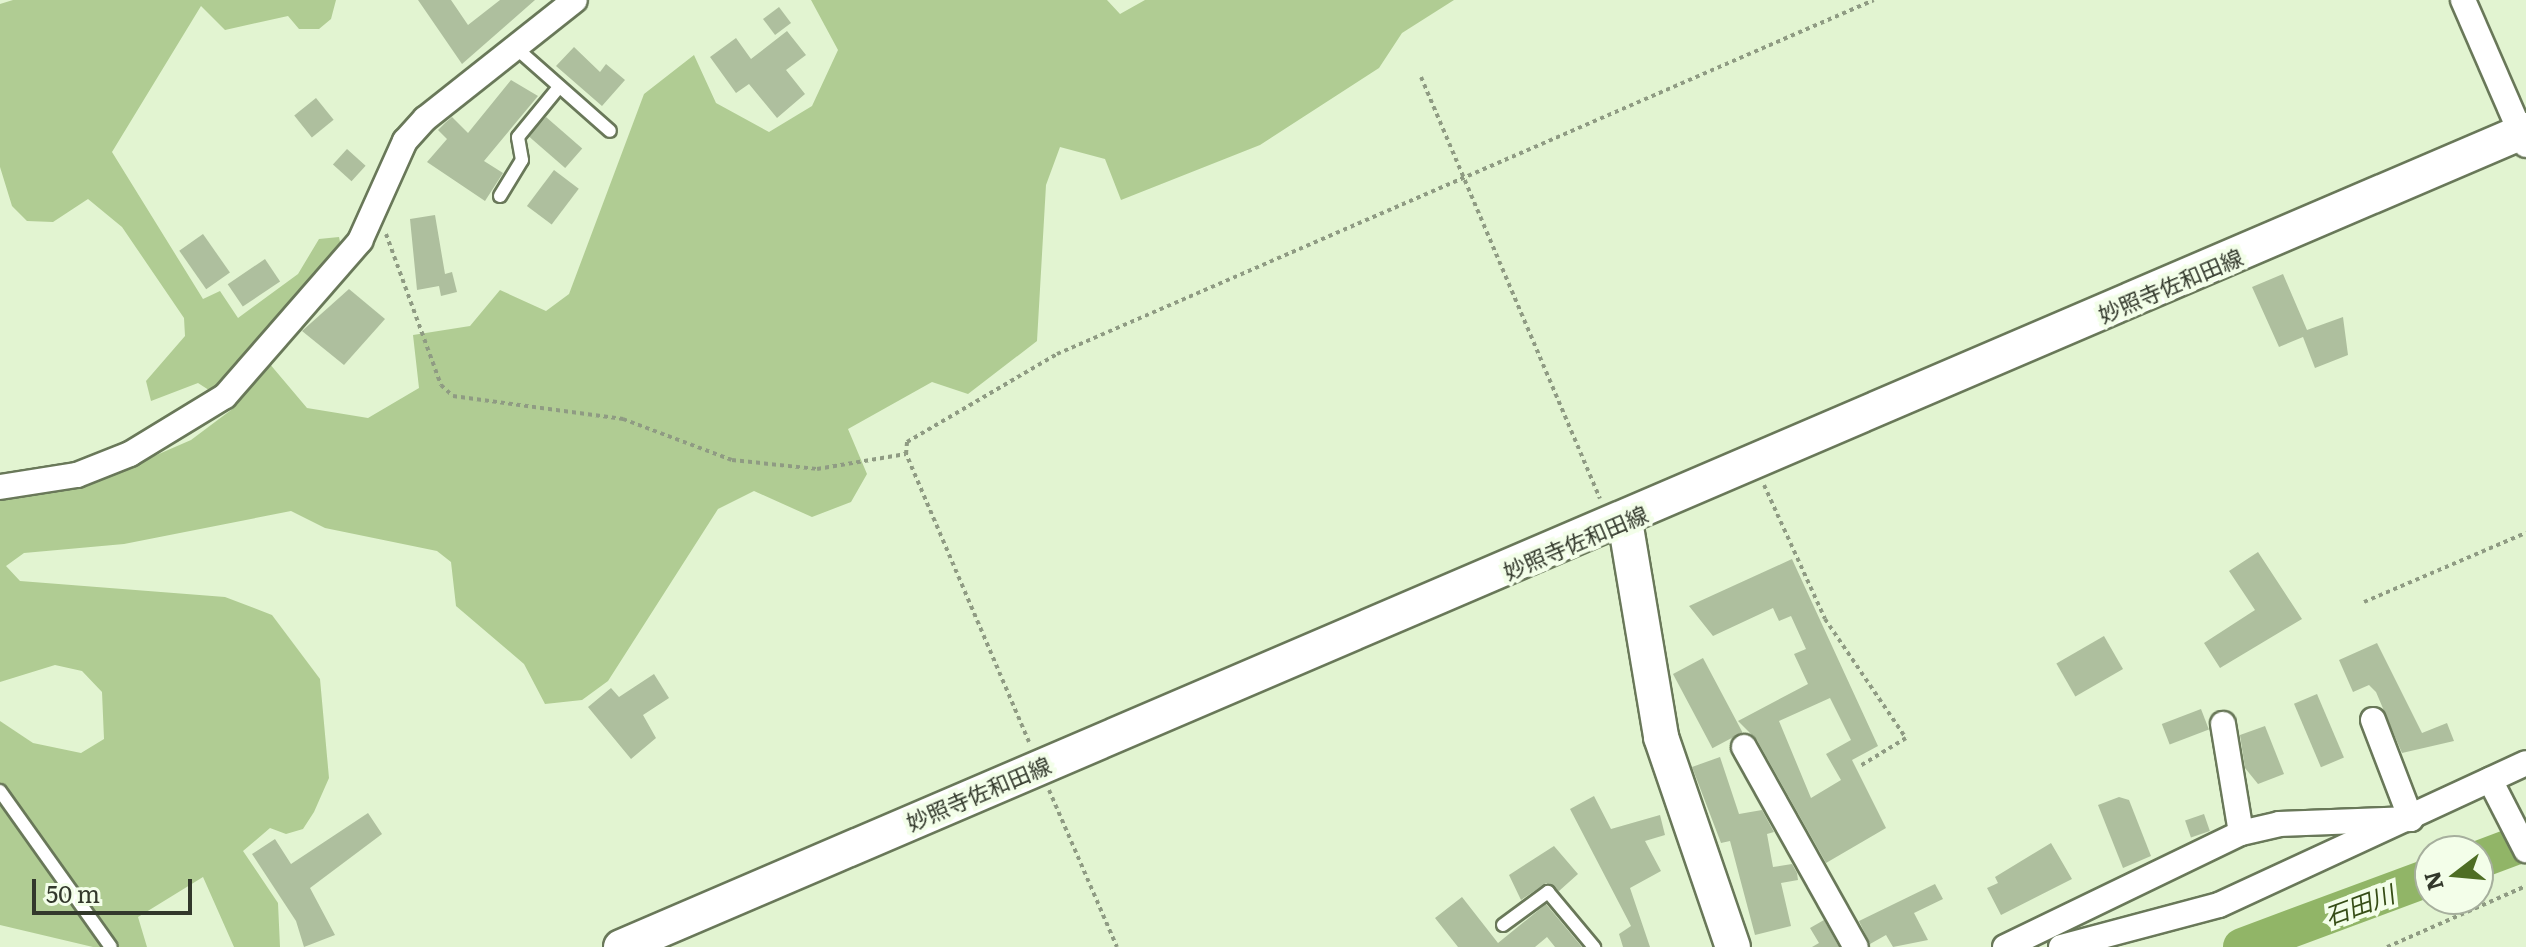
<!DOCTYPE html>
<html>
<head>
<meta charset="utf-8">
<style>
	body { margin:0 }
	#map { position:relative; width:2526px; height:947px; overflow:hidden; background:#e2f4d1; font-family:Literata,"Noto Sans JP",serif }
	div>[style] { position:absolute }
	.green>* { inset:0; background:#b0cc93 }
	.river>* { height:38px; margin:-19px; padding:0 19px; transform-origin:19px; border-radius:19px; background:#91b567 }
	.building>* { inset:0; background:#aebf9e; transform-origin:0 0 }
	.path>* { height:4px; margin-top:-2px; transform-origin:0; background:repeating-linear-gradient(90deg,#8f9b83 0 4px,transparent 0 8px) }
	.roads { filter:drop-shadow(2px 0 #697859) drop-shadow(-2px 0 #697859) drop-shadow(0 2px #697859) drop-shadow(0 -2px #697859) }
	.lane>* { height:12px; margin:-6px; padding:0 6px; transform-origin:6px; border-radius:6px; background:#fff }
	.street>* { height:24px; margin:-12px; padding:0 12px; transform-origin:12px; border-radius:12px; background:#fff }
	.secondary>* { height:34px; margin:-17px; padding:0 17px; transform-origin:17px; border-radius:17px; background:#fff }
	span { translate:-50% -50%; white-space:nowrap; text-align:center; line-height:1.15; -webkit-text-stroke:8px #f3fee9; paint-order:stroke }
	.street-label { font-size:22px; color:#32382b }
	.water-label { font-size:24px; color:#364d16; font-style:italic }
	.north { position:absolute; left:2414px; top:835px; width:80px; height:80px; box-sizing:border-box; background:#f3fee9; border:2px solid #a6af9d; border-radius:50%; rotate:254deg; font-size:22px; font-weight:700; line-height:32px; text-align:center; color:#32382b }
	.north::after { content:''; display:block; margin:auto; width:28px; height:36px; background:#4e6e24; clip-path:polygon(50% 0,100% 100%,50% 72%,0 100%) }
	.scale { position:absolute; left:32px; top:879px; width:160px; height:36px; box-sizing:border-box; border:4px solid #32382b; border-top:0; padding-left:10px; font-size:24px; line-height:28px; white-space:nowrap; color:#32382b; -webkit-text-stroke:6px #f3fee9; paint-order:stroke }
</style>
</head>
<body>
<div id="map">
	<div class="green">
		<i style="clip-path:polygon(13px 0,336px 0,331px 19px,319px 29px,299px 29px,288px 16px,225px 30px,201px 6px,112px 152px,203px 299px,220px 291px,238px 318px,298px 274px,319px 239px,339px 237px,342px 251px,258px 350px,307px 408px,368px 418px,419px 388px,413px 335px,470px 326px,500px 290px,546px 311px,569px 294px,644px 94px,694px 55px,716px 103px,769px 132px,812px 106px,838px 50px,811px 0,1107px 0,1120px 14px,1145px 0,1454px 0,1402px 33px,1379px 68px,1260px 145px,1121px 200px,1105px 159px,1060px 147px,1046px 185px,1037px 341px,968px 394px,932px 382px,848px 429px,867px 474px,851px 502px,812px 517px,754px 491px,718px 509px,608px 681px,582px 700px,545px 704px,524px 664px,456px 606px,451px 562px,437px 551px,325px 528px,291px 511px,124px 544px,24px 553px,6px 566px,20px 581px,225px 597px,272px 615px,320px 679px,329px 778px,314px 812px,303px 829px,286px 834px,270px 828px,243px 851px,278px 903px,280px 947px,234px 947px,203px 877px,138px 917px,147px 947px,93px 947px,0 925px,0 721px,33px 743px,81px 753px,104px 739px,102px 692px,82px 671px,55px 665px,0 682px,0 500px,99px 480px,191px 440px,235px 407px,198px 383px,151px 401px,146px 381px,185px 336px,184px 318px,122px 227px,88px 199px,53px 222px,27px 221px,12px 206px,0 167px,0 4px)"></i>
	</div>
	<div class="river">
		<i style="left:2478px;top:860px;width:51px;rotate:-20.6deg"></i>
		<i style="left:2242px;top:947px;width:201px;rotate:-20.4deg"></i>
	</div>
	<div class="building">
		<i style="clip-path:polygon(418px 0,451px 0,468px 25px,500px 0,535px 0,462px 64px)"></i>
		<i style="left:779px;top:7px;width:20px;height:20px;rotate:53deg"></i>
		<i style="clip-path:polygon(787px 31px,806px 55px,786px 70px,805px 94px,777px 118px,749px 84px,736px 93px,710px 57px,736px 38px,751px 59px)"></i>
		<i style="clip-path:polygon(574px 47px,600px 72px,606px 64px,625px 80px,602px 106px,556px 66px)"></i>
		<i style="clip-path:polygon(511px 80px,538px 96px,484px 161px,503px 173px,485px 201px,427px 162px,447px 139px,438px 130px,446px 122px,452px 117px,468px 133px)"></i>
		<i style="left:316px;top:98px;width:28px;height:28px;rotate:51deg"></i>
		<i style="left:546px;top:117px;width:48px;height:26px;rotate:41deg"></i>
		<i style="left:347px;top:149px;width:25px;height:21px;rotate:42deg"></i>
		<i style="left:554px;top:170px;width:31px;height:45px;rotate:37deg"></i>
		<i style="clip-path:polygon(435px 215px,445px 274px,452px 272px,457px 292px,441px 296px,439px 286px,417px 290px,410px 219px)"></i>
		<i style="left:203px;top:234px;width:47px;height:29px;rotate:55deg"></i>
		<i style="left:265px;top:259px;width:27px;height:45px;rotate:56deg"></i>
		<i style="clip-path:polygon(2283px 274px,2307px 330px,2343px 317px,2348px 355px,2315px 368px,2303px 337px,2279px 347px,2252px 287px)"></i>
		<i style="clip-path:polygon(349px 289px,385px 319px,344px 365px,302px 331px)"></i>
		<i style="clip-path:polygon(2258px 552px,2302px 619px,2220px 668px,2204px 643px,2255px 610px,2229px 571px)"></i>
		<i style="clip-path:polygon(evenodd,1792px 559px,1878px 746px,1852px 760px,1886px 828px,1826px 863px,1757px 740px,1738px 721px,1808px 684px,1794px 654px,1806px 649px,1791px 616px,1779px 621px,1773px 608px,1713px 636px,1689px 606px,1792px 559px,1830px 698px,1851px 740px,1826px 754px,1841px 780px,1811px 798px,1779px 721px,1830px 698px)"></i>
		<i style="left:2104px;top:636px;width:38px;height:55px;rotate:60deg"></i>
		<i style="clip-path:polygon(2377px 643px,2422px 733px,2447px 723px,2454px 741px,2402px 753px,2376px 692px,2369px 685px,2353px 692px,2339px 660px)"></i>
		<i style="left:1703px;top:658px;width:84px;height:34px;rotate:62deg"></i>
		<i style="clip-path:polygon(654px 674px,669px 698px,643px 715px,656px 738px,631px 759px,588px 707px,611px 688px,619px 697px)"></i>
		<i style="left:2317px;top:694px;width:69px;height:25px;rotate:67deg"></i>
		<i style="left:2201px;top:709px;width:22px;height:42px;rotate:69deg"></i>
		<i style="clip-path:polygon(2265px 726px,2284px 774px,2258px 784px,2245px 768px,2240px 735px)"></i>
		<i style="clip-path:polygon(1720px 757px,1739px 814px,1762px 810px,1774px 832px,1767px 834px,1773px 867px,1792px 864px,1797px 873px,1798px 880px,1781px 883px,1791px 926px,1755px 935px,1730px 841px,1721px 843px,1692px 767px)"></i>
		<i style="clip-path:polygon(1594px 796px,1611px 829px,1660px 815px,1665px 835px,1645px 841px,1661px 871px,1630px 888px,1650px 947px,1623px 947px,1619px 934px,1631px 926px,1570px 809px)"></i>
		<i style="clip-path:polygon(2119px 797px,2129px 800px,2151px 856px,2123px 868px,2098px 805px)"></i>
		<i style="clip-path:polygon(368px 813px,382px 834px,310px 888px,335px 935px,304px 947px,296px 921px,252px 854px,275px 839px,291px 864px)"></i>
		<i style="left:2204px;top:814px;width:18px;height:20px;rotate:71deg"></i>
		<i style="clip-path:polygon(2051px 843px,2072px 879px,2001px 915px,1987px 888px,1998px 883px,1995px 877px)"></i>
		<i style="clip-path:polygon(1554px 846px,1578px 874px,1559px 891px,1546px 883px,1521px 900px,1509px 875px)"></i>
		<i style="clip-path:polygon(1935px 884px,1943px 899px,1914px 913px,1928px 940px,1893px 947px,1886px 935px,1870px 944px,1859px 921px)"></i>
		<i style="clip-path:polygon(1462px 897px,1498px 943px,1546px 904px,1582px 947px,1555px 947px,1547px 937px,1535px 947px,1458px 947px,1435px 918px)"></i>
		<i style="clip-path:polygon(1824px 920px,1839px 947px,1812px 947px,1819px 943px,1810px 928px)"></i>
	</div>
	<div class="path">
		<i style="left:1421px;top:77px;width:458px;rotate:67deg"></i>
		<i style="left:386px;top:234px;width:161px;rotate:70deg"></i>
		<i style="left:441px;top:385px;width:16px;rotate:43deg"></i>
		<i style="left:453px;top:396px;width:172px;rotate:7.7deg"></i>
		<i style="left:623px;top:419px;width:116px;rotate:20.6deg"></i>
		<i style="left:732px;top:460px;width:85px;rotate:6deg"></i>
		<i style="left:817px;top:469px;width:90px;rotate:-9.6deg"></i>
		<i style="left:1764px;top:485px;width:147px;rotate:65.5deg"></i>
		<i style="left:1825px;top:619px;width:144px;rotate:55.8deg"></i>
		<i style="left:1906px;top:738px;width:54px;rotate:148.7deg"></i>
		<i style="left:2364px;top:602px;width:176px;rotate:-23.1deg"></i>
		<i style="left:1029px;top:742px;width:313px;rotate:-113.1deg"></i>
		<i style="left:906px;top:454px;width:12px;rotate:-85deg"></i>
		<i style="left:907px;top:442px;width:174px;rotate:-30.4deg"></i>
		<i style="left:1057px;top:354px;width:890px;rotate:-23.43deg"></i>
		<i style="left:1049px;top:790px;width:171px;rotate:66.6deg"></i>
		<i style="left:2387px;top:947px;width:152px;rotate:-23.7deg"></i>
	</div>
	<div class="roads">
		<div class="lane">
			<i style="left:516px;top:48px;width:125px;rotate:41.4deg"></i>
			<i style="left:500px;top:196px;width:42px;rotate:-58.6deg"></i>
			<i style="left:522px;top:160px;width:23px;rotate:-100deg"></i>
			<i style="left:518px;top:137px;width:65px;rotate:-50.6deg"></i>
			<i style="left:0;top:791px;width:191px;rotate:54.6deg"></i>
			<i style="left:1503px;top:925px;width:56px;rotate:-36.3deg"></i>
			<i style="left:1548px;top:892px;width:72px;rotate:50.1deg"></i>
		</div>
		<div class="street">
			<i style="left:2463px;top:0;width:158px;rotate:66.5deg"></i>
			<i style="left:0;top:487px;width:78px;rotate:-8.9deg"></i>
			<i style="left:77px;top:475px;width:57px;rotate:-21.6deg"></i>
			<i style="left:130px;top:454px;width:111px;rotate:-31.4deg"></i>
			<i style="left:225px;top:396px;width:206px;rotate:-48.9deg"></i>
			<i style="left:360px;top:241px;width:110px;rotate:-65.8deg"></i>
			<i style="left:405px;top:141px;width:30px;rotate:-48deg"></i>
			<i style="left:425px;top:119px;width:191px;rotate:-38.4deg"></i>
			<i style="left:2223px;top:724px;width:110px;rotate:80.6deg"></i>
			<i style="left:1744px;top:747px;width:229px;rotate:60.8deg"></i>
			<i style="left:2490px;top:780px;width:79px;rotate:62.8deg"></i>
			<i style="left:2005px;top:947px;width:262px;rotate:-25.8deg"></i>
			<i style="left:2241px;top:833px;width:39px;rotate:-13deg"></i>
			<i style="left:2279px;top:824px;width:132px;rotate:-2.2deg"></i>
			<i style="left:2411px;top:819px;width:106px;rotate:-111deg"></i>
			<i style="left:2061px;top:947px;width:163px;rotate:-14.9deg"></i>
			<i style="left:2219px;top:905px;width:338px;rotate:-24.8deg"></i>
		</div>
		<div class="secondary">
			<i style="left:1625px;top:521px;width:219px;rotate:80.5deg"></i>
			<i style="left:1661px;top:737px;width:222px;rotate:71.1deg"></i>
			<i style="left:621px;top:947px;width:2073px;rotate:-23.21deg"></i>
		</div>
	</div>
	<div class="street-label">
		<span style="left:2170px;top:285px;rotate:-23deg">妙照寺佐和田線</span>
		<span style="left:1575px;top:542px;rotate:-23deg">妙照寺佐和田線</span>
		<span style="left:978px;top:793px;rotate:-23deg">妙照寺佐和田線</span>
	</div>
	<div class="water-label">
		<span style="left:2359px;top:904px;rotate:-20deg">石田川</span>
	</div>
	<div class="north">N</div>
	<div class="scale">50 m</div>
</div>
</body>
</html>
